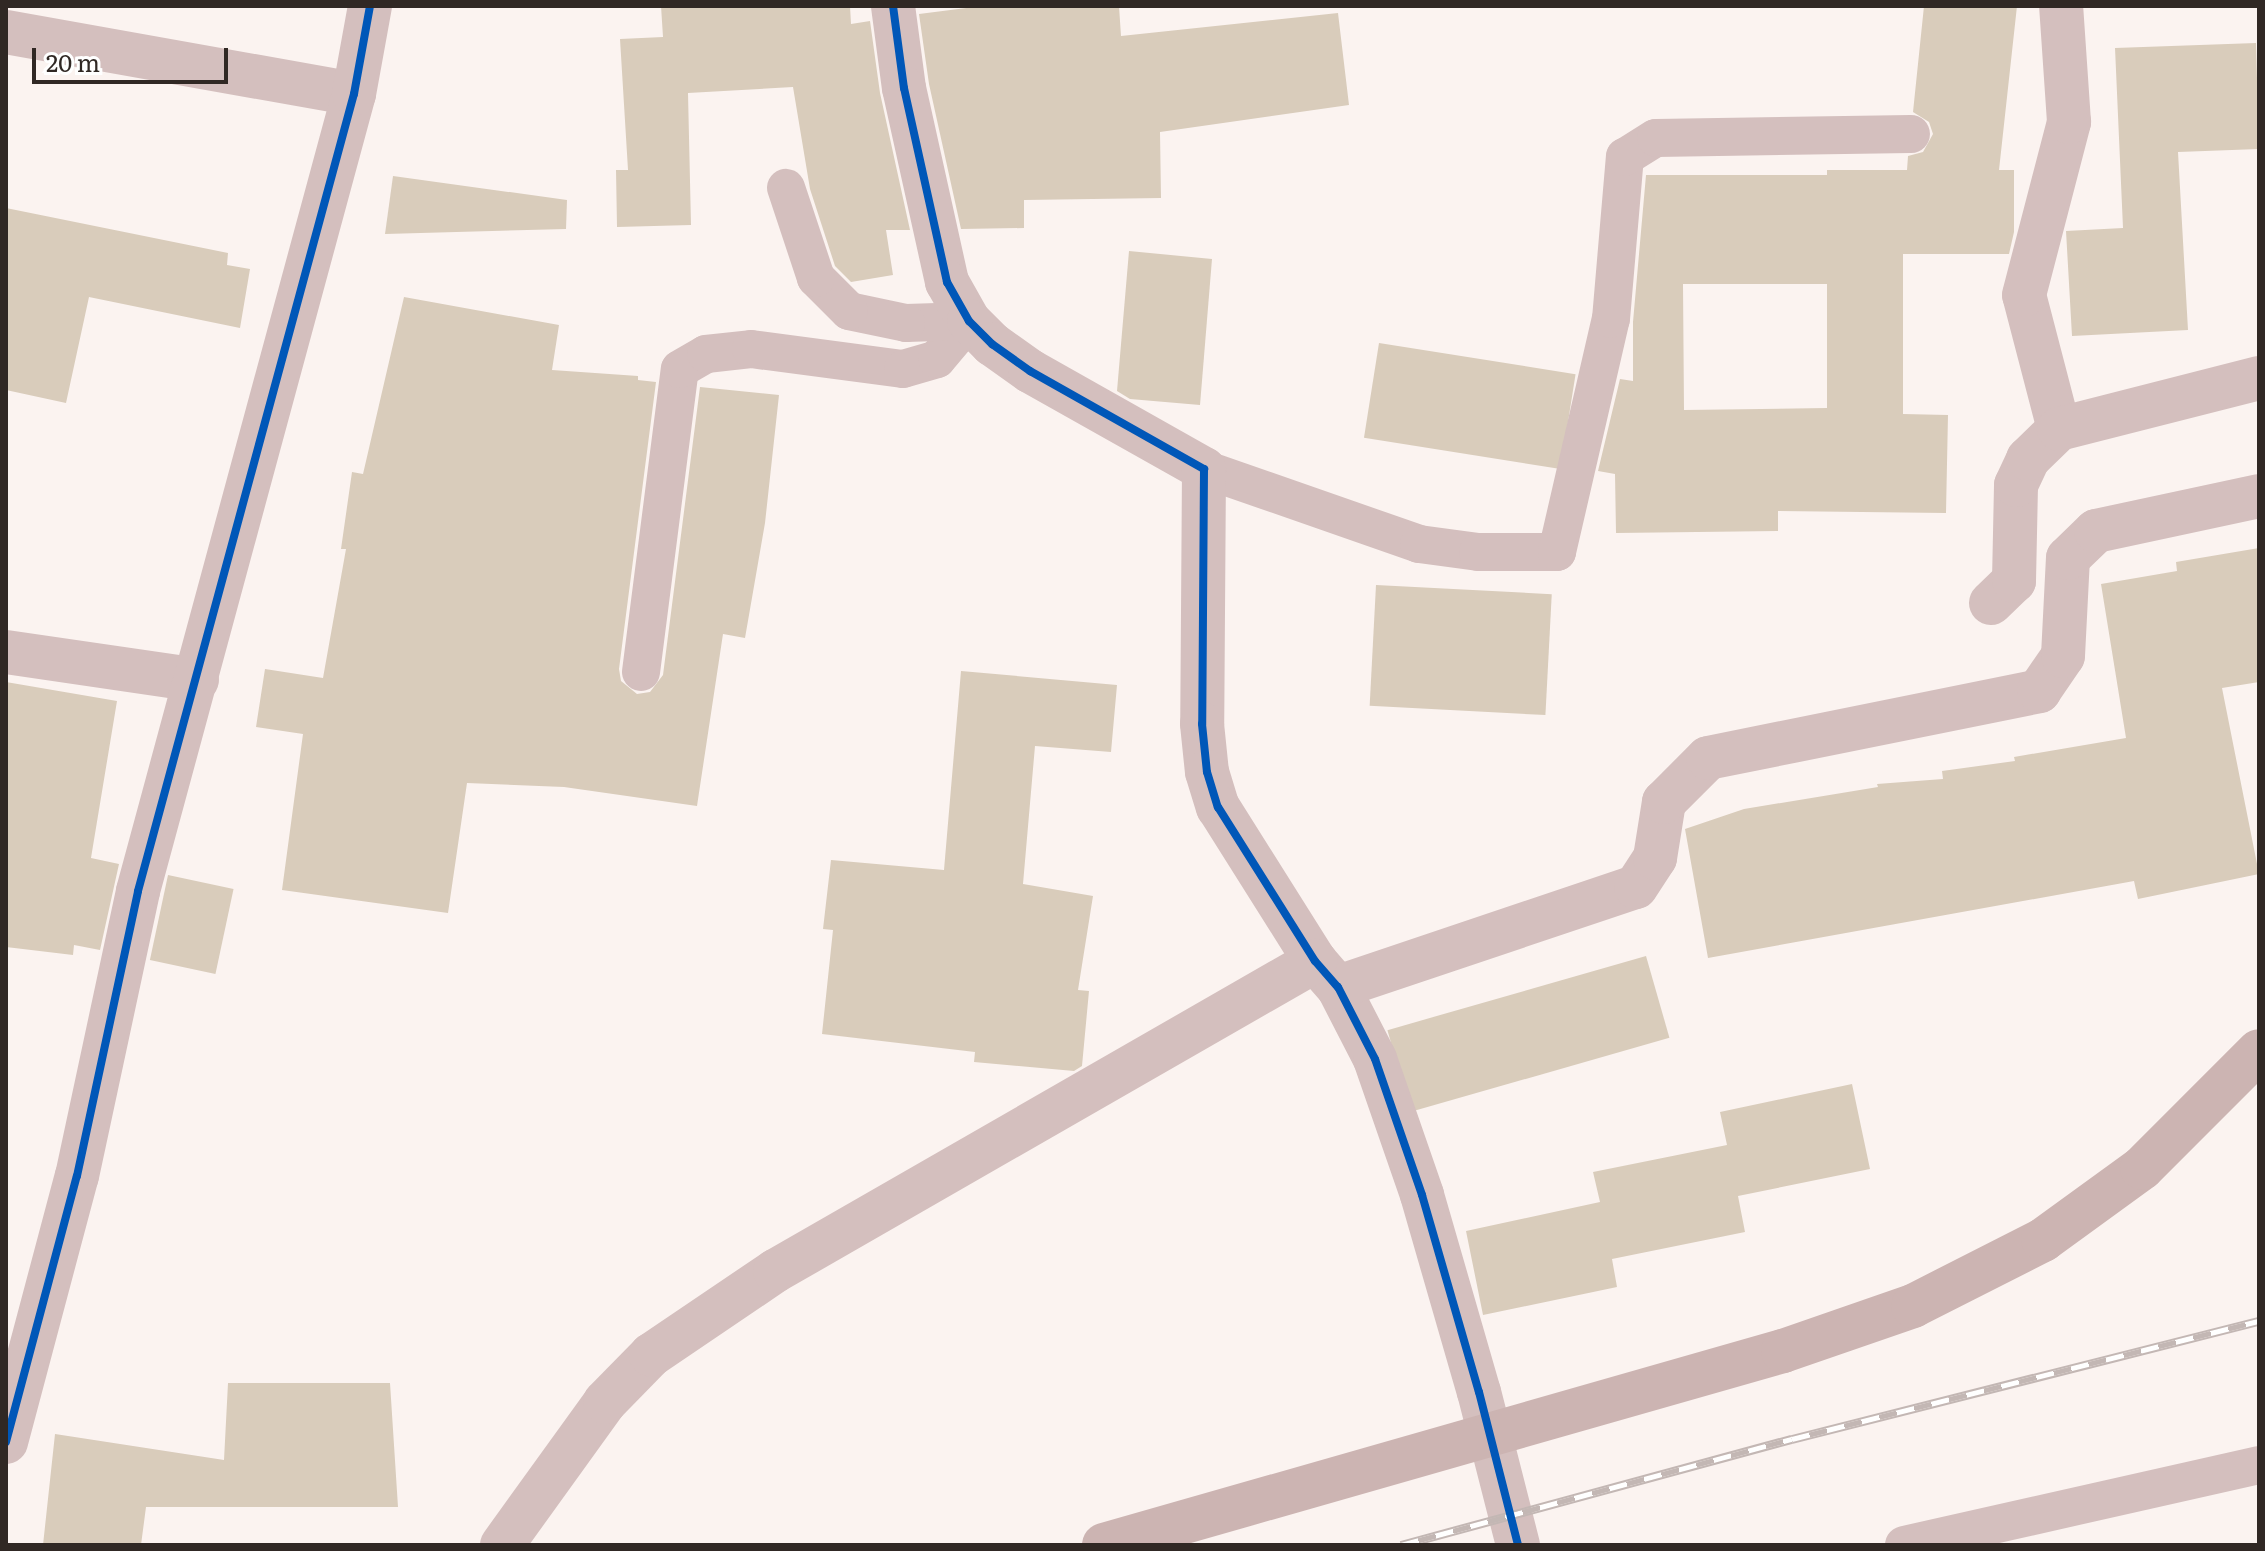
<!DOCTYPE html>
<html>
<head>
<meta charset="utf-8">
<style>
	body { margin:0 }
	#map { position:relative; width:2265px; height:1551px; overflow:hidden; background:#fbf3f0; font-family:Literata,serif }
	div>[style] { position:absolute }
	.building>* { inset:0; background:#d9ccbb; transform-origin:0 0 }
	.lane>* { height:38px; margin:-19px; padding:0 19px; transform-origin:19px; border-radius:19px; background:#d4bfbe }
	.street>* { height:44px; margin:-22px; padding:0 22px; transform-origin:22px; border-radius:22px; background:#d4bfbe }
	.secondary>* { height:44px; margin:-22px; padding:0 22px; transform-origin:22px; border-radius:22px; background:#ccb4b2 }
	.rail>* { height:9px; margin-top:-4.5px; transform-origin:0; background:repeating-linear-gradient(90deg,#fff 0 18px,#c3b7b4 0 36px); box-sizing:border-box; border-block:2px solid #c3b7b4 }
	.cycleway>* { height:8px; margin:-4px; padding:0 4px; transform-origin:4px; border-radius:4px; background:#0057b8 }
	span { translate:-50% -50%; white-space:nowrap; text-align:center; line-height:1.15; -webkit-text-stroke:8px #fff; paint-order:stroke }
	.frame { position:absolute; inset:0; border:8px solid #302824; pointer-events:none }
	.scale { position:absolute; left:32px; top:48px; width:196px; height:36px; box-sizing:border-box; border:4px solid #302824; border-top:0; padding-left:10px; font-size:24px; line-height:28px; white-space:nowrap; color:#302824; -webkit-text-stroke:6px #fff; paint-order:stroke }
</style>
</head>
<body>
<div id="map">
	<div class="building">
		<i style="clip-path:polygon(661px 6px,850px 6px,851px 24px,870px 21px,880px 93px,910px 230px,886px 230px,893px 275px,851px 282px,835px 266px,810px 189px,793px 87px,688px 93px,691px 225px,617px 227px,616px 170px,628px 170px,620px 39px,663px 37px)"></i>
		<i style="clip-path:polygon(982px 6px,1119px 6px,1121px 36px,1338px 13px,1349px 105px,1160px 132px,1161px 198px,1024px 200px,1024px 228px,961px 229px,929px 84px,919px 14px)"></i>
		<i style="clip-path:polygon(evenodd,1924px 6px,2017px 6px,1999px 170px,2014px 170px,2014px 232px,2009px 254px,1903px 254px,1903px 414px,1948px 415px,1946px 513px,1778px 511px,1778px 531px,1616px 533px,1615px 474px,1598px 471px,1620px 379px,1633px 381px,1633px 322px,1646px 175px,1827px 175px,1827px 170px,1907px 170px,1908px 156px,1923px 152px,1933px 134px,1929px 122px,1913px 112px,1924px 6px,1683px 284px,1827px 284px,1827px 408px,1684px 410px,1683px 284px)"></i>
		<i style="clip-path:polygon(2256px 43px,2259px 149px,2178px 152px,2188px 330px,2072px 336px,2066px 231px,2123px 228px,2115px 48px)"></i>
		<i style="clip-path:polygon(393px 176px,567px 200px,566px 229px,385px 234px)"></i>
		<i style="clip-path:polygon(6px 208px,228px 253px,227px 265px,250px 269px,240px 328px,89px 297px,66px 403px,6px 390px)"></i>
		<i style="clip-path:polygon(1129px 251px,1212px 259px,1200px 405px,1130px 399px,1117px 391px)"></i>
		<i style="clip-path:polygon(404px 297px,559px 325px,552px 370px,638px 376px,638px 380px,656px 382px,619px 669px,621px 681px,637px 694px,650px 692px,663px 675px,700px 387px,779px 395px,765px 523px,745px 638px,723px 634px,697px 806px,564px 787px,467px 783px,448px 913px,282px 890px,303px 734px,256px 727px,265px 669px,323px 678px,346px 549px,341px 549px,352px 472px,363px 474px)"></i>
		<i style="left:1379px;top:343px;width:199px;height:96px;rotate:9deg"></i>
		<i style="clip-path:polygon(2259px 548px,2259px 682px,2222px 688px,2259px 874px,2138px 899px,2134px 881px,1708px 958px,1685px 829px,1744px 809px,1878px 787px,1877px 784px,1943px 779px,1942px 771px,2015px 761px,2014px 757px,2126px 738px,2101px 584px,2177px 571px,2176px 562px)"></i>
		<i style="left:1376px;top:585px;width:176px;height:121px;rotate:3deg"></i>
		<i style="clip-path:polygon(961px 671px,1117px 685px,1111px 752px,1035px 746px,1023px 884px,1093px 896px,1078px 990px,1089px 991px,1082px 1066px,1074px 1071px,974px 1062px,975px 1052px,822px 1034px,833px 930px,823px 929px,831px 860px,944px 870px)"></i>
		<i style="clip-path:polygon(6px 682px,117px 701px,91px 858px,119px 864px,100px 950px,74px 945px,73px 955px,6px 947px)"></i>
		<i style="left:168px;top:875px;width:67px;height:87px;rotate:12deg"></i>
		<i style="left:1646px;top:956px;width:85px;height:269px;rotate:74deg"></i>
		<i style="clip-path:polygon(1852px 1084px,1870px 1169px,1738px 1196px,1745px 1232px,1612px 1259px,1617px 1287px,1483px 1315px,1466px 1231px,1600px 1202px,1593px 1172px,1727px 1145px,1720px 1112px)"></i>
		<i style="clip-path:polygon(228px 1383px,390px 1383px,398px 1507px,146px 1507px,141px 1545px,43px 1545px,55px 1434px,224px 1460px)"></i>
	</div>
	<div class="lane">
		<i style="left:1204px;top:469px;width:228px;rotate:19.2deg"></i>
		<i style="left:1419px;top:544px;width:60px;rotate:7.7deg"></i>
		<i style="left:1478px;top:552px;width:79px"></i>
		<i style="left:1557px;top:552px;width:239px;rotate:-77deg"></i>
		<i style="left:1611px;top:319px;width:163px;rotate:-85.1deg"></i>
		<i style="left:1625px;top:157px;width:36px;rotate:-32deg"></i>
		<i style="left:1656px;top:138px;width:255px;rotate:-0.9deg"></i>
		<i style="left:641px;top:672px;width:305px;rotate:-82.7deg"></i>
		<i style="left:680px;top:369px;width:30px;rotate:-30deg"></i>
		<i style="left:706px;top:354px;width:45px;rotate:-6.3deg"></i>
		<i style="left:751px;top:349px;width:153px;rotate:7.5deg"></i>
		<i style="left:903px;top:369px;width:35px;rotate:-16deg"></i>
		<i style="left:937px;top:359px;width:50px;rotate:-49.9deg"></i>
		<i style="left:969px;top:321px;width:63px;rotate:178.2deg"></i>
		<i style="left:906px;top:323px;width:58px;rotate:-168.1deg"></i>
		<i style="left:849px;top:311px;width:47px;rotate:-135deg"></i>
		<i style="left:816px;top:278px;width:95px;rotate:-108.4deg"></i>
		<i style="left:1904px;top:1545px;width:364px;rotate:-12.7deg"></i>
	</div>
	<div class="street">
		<i style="left:893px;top:6px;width:83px;rotate:82.4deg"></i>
		<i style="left:904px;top:88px;width:199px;rotate:77.5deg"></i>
		<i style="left:947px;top:282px;width:45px;rotate:60.6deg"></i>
		<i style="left:969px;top:321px;width:33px;rotate:45deg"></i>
		<i style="left:992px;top:344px;width:47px;rotate:35.4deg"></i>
		<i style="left:1030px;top:371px;width:200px;rotate:29.4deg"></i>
		<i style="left:1204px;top:469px;width:255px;rotate:90.4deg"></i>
		<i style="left:1202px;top:724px;width:48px;rotate:84.1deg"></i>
		<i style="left:1207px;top:772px;width:37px;rotate:73deg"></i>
		<i style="left:1218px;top:807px;width:182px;rotate:57.8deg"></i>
		<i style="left:1315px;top:961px;width:35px;rotate:49deg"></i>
		<i style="left:1338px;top:987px;width:81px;rotate:62.8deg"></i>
		<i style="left:1375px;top:1059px;width:144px;rotate:70.9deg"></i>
		<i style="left:1422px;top:1195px;width:205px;rotate:73.9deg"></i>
		<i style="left:1479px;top:1392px;width:158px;rotate:75.7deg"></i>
		<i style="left:6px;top:32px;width:353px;rotate:10.1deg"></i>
		<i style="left:2059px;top:429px;width:138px;rotate:-104.6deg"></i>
		<i style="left:2024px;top:295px;width:179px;rotate:-75.4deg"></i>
		<i style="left:2069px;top:122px;width:116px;rotate:-93.9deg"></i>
		<i style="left:1991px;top:603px;width:32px;rotate:-44deg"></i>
		<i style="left:2014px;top:581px;width:96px;rotate:-88.8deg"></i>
		<i style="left:2016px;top:485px;width:29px;rotate:-65deg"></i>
		<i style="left:2028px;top:459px;width:43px;rotate:-44.1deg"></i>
		<i style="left:2059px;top:429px;width:206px;rotate:-14.3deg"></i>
		<i style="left:6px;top:652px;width:193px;rotate:8.3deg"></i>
		<i style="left:1338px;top:987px;width:314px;rotate:-18.6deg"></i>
		<i style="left:1636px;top:887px;width:35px;rotate:-57deg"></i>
		<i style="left:1655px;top:858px;width:57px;rotate:-80.9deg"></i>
		<i style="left:1664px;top:802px;width:62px;rotate:-45deg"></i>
		<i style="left:1708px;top:758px;width:338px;rotate:-11.4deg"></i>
		<i style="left:2039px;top:691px;width:42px;rotate:-55.6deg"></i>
		<i style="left:2063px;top:656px;width:98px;rotate:-87.1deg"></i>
		<i style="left:2068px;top:558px;width:39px;rotate:-44deg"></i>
		<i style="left:2096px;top:531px;width:167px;rotate:-12.1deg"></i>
		<i style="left:6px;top:1442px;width:275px;rotate:-75.1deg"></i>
		<i style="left:77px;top:1176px;width:291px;rotate:-77.9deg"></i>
		<i style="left:138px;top:891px;width:826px;rotate:-74.84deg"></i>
		<i style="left:354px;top:94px;width:89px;rotate:-79.7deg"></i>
		<i style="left:502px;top:1545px;width:176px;rotate:-54.2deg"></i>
		<i style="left:605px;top:1402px;width:66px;rotate:-45.6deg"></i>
		<i style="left:651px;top:1355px;width:150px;rotate:-34.1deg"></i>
		<i style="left:775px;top:1271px;width:623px;rotate:-29.86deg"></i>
	</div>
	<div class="secondary">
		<i style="left:1104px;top:1545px;width:706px;rotate:-15.95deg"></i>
		<i style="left:1783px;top:1351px;width:138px;rotate:-19.1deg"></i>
		<i style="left:1913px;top:1306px;width:146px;rotate:-26.9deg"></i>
		<i style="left:2043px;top:1240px;width:122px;rotate:-36deg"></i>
		<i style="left:2142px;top:1168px;width:165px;rotate:-45deg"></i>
	</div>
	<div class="rail">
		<i style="left:1401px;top:1545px;width:405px;rotate:-15.2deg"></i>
		<i style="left:1792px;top:1439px;width:482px;rotate:-14.2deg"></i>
	</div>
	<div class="cycleway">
		<i style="left:893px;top:6px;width:83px;rotate:82.4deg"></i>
		<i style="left:904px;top:88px;width:199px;rotate:77.5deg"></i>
		<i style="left:947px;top:282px;width:45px;rotate:60.6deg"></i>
		<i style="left:969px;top:321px;width:33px;rotate:45deg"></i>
		<i style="left:992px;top:344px;width:47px;rotate:35.4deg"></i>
		<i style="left:1030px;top:371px;width:200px;rotate:29.4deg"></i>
		<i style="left:1204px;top:469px;width:255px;rotate:90.4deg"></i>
		<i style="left:1202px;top:724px;width:48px;rotate:84.1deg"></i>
		<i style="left:1207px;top:772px;width:37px;rotate:73deg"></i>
		<i style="left:1218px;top:807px;width:182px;rotate:57.8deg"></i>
		<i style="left:1315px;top:961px;width:35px;rotate:49deg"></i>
		<i style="left:1338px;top:987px;width:81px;rotate:62.8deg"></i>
		<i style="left:1375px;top:1059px;width:144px;rotate:70.9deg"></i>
		<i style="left:1422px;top:1195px;width:205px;rotate:73.9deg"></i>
		<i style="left:1479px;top:1392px;width:158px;rotate:75.7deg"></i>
		<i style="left:6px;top:1442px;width:275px;rotate:-75.1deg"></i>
		<i style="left:77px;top:1176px;width:291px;rotate:-77.9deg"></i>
		<i style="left:138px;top:891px;width:826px;rotate:-74.84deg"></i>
		<i style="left:354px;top:94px;width:89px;rotate:-79.7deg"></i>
	</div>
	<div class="frame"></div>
	<div class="scale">20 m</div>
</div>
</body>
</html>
